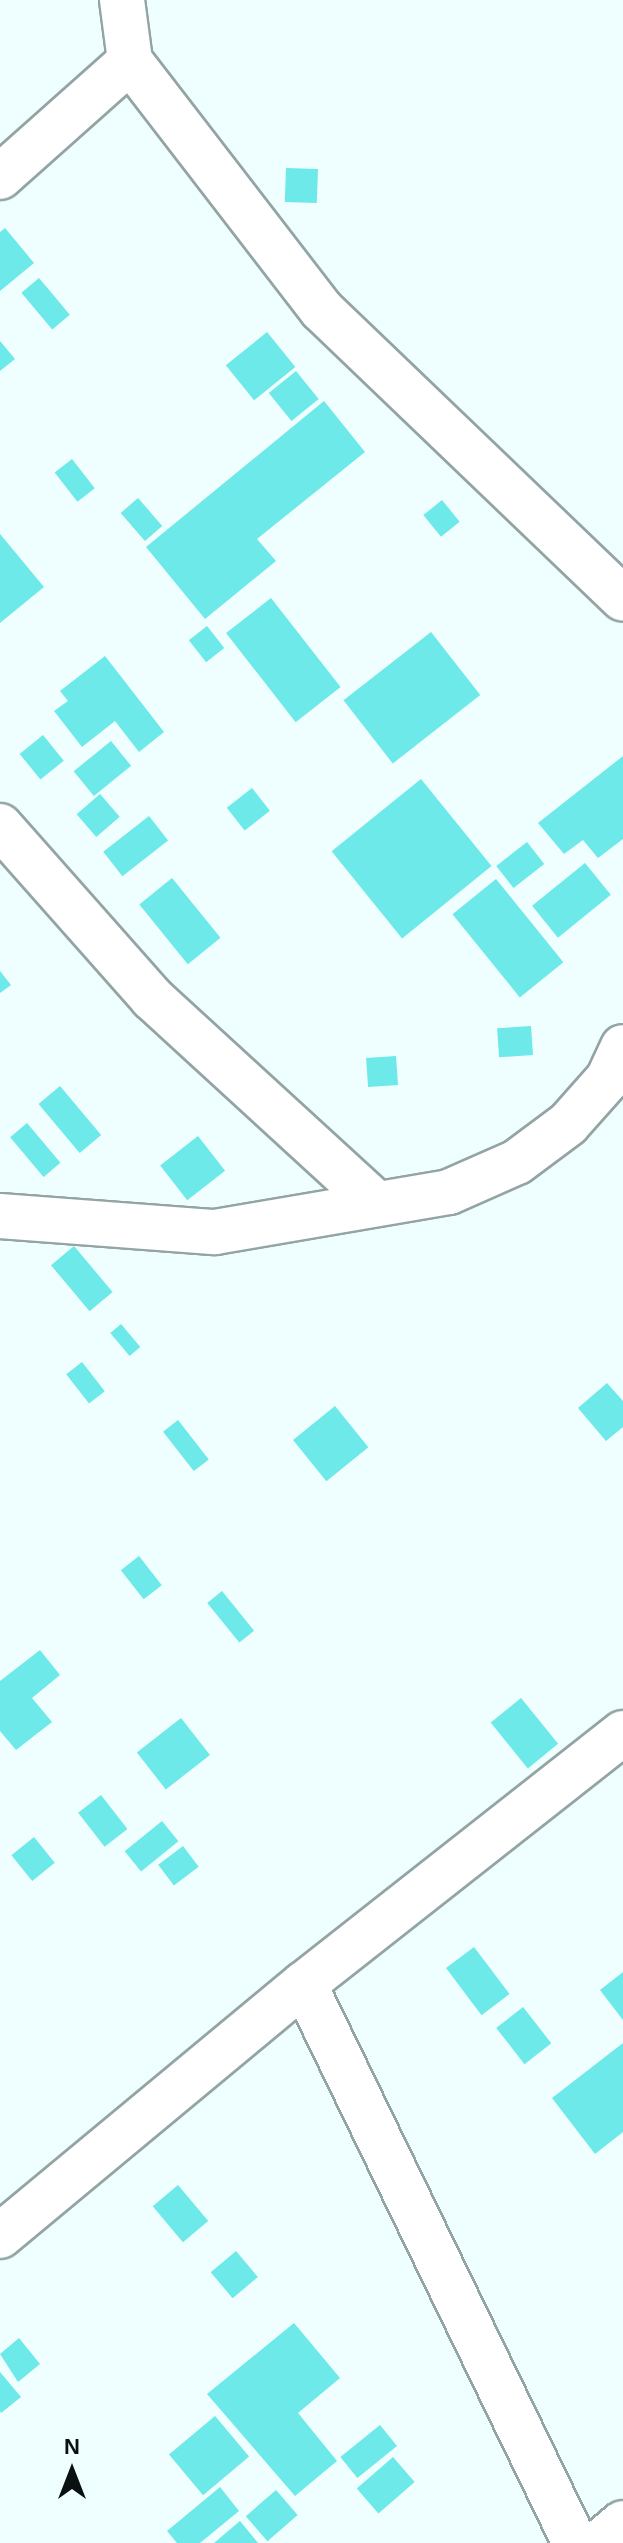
<!DOCTYPE html>
<html>
<head>
<meta charset="utf-8">
<style>
	body { margin:0 }
	#map { position:relative; width:623px; height:2543px; overflow:hidden; background:#effefe; font-family:Helvetica,sans-serif }
	div>[style] { position:absolute }
	.building>* { inset:0; background:#6ce9e8; transform-origin:0 0 }
	.roads { filter:drop-shadow(2px 0 #92a4a3) drop-shadow(-2px 0 #92a4a3) drop-shadow(0 2px #92a4a3) drop-shadow(0 -2px #92a4a3) }
	.minor>* { height:44px; margin:-22px; padding:0 22px; transform-origin:22px; border-radius:22px; background:#fff }
	span { translate:-50% -50%; white-space:nowrap; text-align:center; line-height:1.15; -webkit-text-stroke:6px #effefe; paint-order:stroke }
	.north { position:absolute; left:32px; top:2431px; width:80px; height:80px; -webkit-text-stroke:6px #effefe; paint-order:stroke; rotate:0deg; font-size:22px; font-weight:700; line-height:32px; text-align:center; color:#0a1111 }
	.north::after { content:''; display:block; margin:auto; width:28px; height:36px; background:#0a1111; clip-path:polygon(50% 0,100% 100%,50% 72%,0 100%) }
</style>
</head>
<body>
<div id="map">
	<div class="building">
		<i style="left:286px;top:168px;width:32px;height:34px;rotate:2deg"></i>
		<i style="clip-path:polygon(5px 228px,34px 263px,0 291px,0 232px)"></i>
		<i style="left:39px;top:278px;width:48px;height:23px;rotate:50deg"></i>
		<i style="left:267px;top:332px;width:45px;height:53px;rotate:51deg"></i>
		<i style="clip-path:polygon(0 341px,15px 359px,0 371px)"></i>
		<i style="left:296px;top:371px;width:36px;height:35px;rotate:51deg"></i>
		<i style="clip-path:polygon(324px 401px,365px 452px,257px 539px,276px 561px,205px 619px,146px 547px)"></i>
		<i style="left:72px;top:459px;width:37px;height:22px;rotate:52deg"></i>
		<i style="left:138px;top:498px;width:37px;height:23px;rotate:49deg"></i>
		<i style="left:442px;top:500px;width:28px;height:24px;rotate:51deg"></i>
		<i style="clip-path:polygon(0 534px,44px 587px,0 623px)"></i>
		<i style="left:271px;top:598px;width:113px;height:57px;rotate:52deg"></i>
		<i style="left:207px;top:626px;width:28px;height:23px;rotate:52deg"></i>
		<i style="left:431px;top:632px;width:80px;height:111px;rotate:52deg"></i>
		<i style="clip-path:polygon(105px 656px,164px 732px,139px 752px,115px 721px,82px 747px,54px 711px,68px 701px,60px 691px)"></i>
		<i style="left:43px;top:735px;width:33px;height:30px;rotate:51deg"></i>
		<i style="left:111px;top:741px;width:32px;height:48px;rotate:51deg"></i>
		<i style="clip-path:polygon(623px 756px,623px 839px,598px 858px,583px 840px,564px 854px,538px 823px)"></i>
		<i style="left:421px;top:779px;width:112px;height:115px;rotate:51deg"></i>
		<i style="left:252px;top:788px;width:29px;height:32px;rotate:52deg"></i>
		<i style="left:100px;top:794px;width:30px;height:31px;rotate:49deg"></i>
		<i style="left:149px;top:816px;width:31px;height:58px;rotate:52deg"></i>
		<i style="left:527px;top:842px;width:28px;height:39px;rotate:52deg"></i>
		<i style="left:585px;top:863px;width:41px;height:68px;rotate:51deg"></i>
		<i style="left:172px;top:878px;width:77px;height:42px;rotate:51deg"></i>
		<i style="left:496px;top:879px;width:107px;height:56px;rotate:51deg"></i>
		<i style="clip-path:polygon(0 971px,11px 985px,0 993px)"></i>
		<i style="left:531px;top:1026px;width:29px;height:34px;rotate:86deg"></i>
		<i style="left:396px;top:1056px;width:29px;height:30px;rotate:86deg"></i>
		<i style="left:60px;top:1086px;width:64px;height:28px;rotate:50deg"></i>
		<i style="left:27px;top:1123px;width:52px;height:22px;rotate:50deg"></i>
		<i style="left:198px;top:1136px;width:44px;height:48px;rotate:52deg"></i>
		<i style="left:74px;top:1246px;width:60px;height:30px;rotate:50deg"></i>
		<i style="left:121px;top:1324px;width:30px;height:14px;rotate:50deg"></i>
		<i style="left:82px;top:1362px;width:37px;height:20px;rotate:52deg"></i>
		<i style="clip-path:polygon(607px 1383px,623px 1401px,623px 1427px,606px 1441px,578px 1408px)"></i>
		<i style="left:335px;top:1406px;width:53px;height:54px;rotate:51deg"></i>
		<i style="left:178px;top:1420px;width:50px;height:19px;rotate:52deg"></i>
		<i style="left:139px;top:1556px;width:37px;height:23px;rotate:52deg"></i>
		<i style="left:222px;top:1591px;width:51px;height:19px;rotate:51deg"></i>
		<i style="clip-path:polygon(40px 1650px,60px 1675px,32px 1698px,52px 1722px,16px 1750px,0 1731px,0 1681px)"></i>
		<i style="left:521px;top:1698px;width:59px;height:39px;rotate:51deg"></i>
		<i style="left:181px;top:1718px;width:47px;height:56px;rotate:52deg"></i>
		<i style="left:101px;top:1795px;width:43px;height:29px;rotate:52deg"></i>
		<i style="left:162px;top:1821px;width:26px;height:48px;rotate:51deg"></i>
		<i style="left:34px;top:1837px;width:33px;height:29px;rotate:51deg"></i>
		<i style="left:183px;top:1846px;width:26px;height:31px;rotate:53deg"></i>
		<i style="left:474px;top:1947px;width:59px;height:35px;rotate:53deg"></i>
		<i style="clip-path:polygon(623px 1972px,623px 2020px,600px 1990px)"></i>
		<i style="left:523px;top:2007px;width:46px;height:34px;rotate:52deg"></i>
		<i style="clip-path:polygon(623px 2043px,623px 2132px,595px 2154px,552px 2098px)"></i>
		<i style="left:178px;top:2185px;width:47px;height:33px;rotate:50deg"></i>
		<i style="left:236px;top:2251px;width:34px;height:33px;rotate:50deg"></i>
		<i style="clip-path:polygon(294px 2323px,340px 2378px,298px 2413px,337px 2461px,295px 2496px,207px 2394px)"></i>
		<i style="clip-path:polygon(19px 2338px,40px 2364px,18px 2382px,0 2354px)"></i>
		<i style="clip-path:polygon(0 2372px,21px 2397px,1px 2413px,0 2411px)"></i>
		<i style="left:215px;top:2416px;width:53px;height:60px;rotate:50deg"></i>
		<i style="left:380px;top:2425px;width:27px;height:51px;rotate:51deg"></i>
		<i style="left:393px;top:2457px;width:33px;height:48px;rotate:49deg"></i>
		<i style="clip-path:polygon(220px 2487px,239px 2511px,200px 2543px,177px 2543px,167px 2531px)"></i>
		<i style="left:276px;top:2490px;width:33px;height:40px;rotate:49deg"></i>
		<i style="clip-path:polygon(240px 2521px,258px 2543px,214px 2543px)"></i>
	</div>
	<div class="roads">
		<div class="minor">
			<i style="left:122px;top:0;width:62px;rotate:82.5deg"></i>
			<i style="left:130px;top:61px;width:314px;rotate:52.4deg"></i>
			<i style="left:322px;top:310px;width:417px;rotate:43.8deg"></i>
			<i style="left:0;top:177px;width:174px;rotate:-41.7deg"></i>
			<i style="left:0;top:826px;width:230px;rotate:48.5deg"></i>
			<i style="left:152px;top:998px;width:304px;rotate:42.5deg"></i>
			<i style="left:0;top:1216px;width:216px;rotate:4.3deg"></i>
			<i style="left:215px;top:1232px;width:237px;rotate:-9.7deg"></i>
			<i style="left:449px;top:1192px;width:74px;rotate:-23.8deg"></i>
			<i style="left:517px;top:1162px;width:64px;rotate:-36.7deg"></i>
			<i style="left:568px;top:1124px;width:60px;rotate:-48.4deg"></i>
			<i style="left:608px;top:1079px;width:35px;rotate:-65deg"></i>
			<i style="left:304px;top:1984px;width:621px;rotate:64.14deg"></i>
			<i style="left:0;top:2236px;width:395px;rotate:-39.7deg"></i>
			<i style="left:304px;top:1984px;width:406px;rotate:-38.2deg"></i>
			<i style="left:599px;top:2543px;width:31px;rotate:-40deg"></i>
		</div>
	</div>
	<div class="north">N</div>
</div>
</body>
</html>
